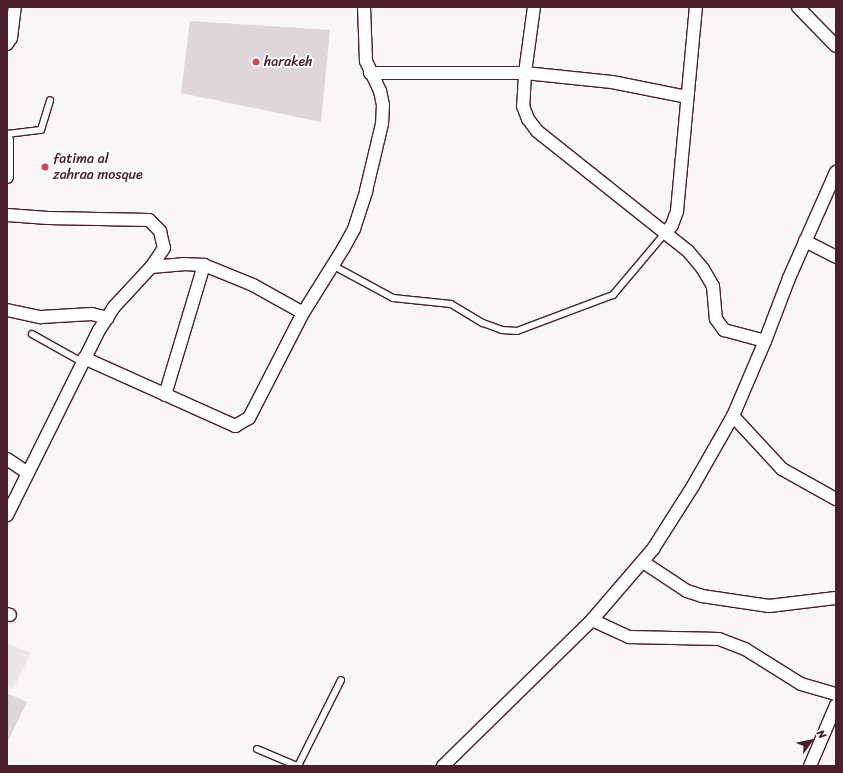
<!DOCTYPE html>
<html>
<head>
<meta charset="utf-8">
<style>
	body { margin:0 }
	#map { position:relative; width:843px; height:773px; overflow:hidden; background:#f8f6f7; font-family:Sriracha,sans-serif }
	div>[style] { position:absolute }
	.built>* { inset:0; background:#ebe6e8 }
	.green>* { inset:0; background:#ded6d9 }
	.roads { filter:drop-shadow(1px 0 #4a1f2b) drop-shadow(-1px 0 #4a1f2b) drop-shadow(0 1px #4a1f2b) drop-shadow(0 -1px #4a1f2b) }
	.lane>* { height:6px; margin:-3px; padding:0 3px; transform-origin:3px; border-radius:3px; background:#fff }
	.street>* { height:12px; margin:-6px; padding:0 6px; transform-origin:6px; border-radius:6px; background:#fff }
	.dots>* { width:11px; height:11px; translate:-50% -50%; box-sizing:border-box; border:2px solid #fff; border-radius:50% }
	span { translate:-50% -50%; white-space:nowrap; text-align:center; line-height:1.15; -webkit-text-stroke:4px #fff; paint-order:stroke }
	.poi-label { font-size:14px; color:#4a1f2b }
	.left { translate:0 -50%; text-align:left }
	.frame { position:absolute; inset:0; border:8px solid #4a1f2b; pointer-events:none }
	.north { position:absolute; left:791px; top:721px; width:40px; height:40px; -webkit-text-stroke:3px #fff; paint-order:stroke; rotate:57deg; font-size:11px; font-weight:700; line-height:16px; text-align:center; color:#4a1f2b }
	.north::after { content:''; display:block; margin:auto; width:14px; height:18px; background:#4a1f2b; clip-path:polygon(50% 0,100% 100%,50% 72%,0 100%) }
</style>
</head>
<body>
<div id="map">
	<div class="built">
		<i style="clip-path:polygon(7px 643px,31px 653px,13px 689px,7px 685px)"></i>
	</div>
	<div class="green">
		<i style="clip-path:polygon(190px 21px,330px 30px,321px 122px,181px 93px)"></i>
		<i style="clip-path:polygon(7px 693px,27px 702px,7px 743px)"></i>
	</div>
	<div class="roads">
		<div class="lane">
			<i style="left:7px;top:134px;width:34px;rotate:-7deg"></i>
			<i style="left:41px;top:130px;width:31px;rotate:-73deg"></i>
			<i style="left:334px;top:266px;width:67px;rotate:28.5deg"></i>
			<i style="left:393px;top:298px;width:58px;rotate:5.9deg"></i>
			<i style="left:451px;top:304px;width:37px;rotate:31deg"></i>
			<i style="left:483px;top:323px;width:20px;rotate:20deg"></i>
			<i style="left:502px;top:330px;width:15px;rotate:4deg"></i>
			<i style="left:517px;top:331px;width:103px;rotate:-20.6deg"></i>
			<i style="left:613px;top:295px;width:82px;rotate:-49.9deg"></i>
			<i style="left:32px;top:334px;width:57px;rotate:29.2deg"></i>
			<i style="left:257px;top:749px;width:43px;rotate:23deg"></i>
			<i style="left:298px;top:766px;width:96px;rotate:-63.4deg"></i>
		</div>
		<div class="street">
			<i style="left:534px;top:7px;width:67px;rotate:97.8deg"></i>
			<i style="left:525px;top:73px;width:87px;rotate:5.9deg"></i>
			<i style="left:612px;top:82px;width:76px;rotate:11.3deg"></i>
			<i style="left:798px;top:7px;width:54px;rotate:45.7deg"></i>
			<i style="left:7px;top:44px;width:7px;rotate:-56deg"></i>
			<i style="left:11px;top:38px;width:31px;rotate:-83deg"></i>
			<i style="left:370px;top:73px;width:155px"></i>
			<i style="left:525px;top:73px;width:33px;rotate:93deg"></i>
			<i style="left:523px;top:106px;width:14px;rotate:69deg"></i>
			<i style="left:528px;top:119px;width:15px;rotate:53deg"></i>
			<i style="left:537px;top:131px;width:193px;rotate:38.5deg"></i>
			<i style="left:688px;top:251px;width:23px;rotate:50deg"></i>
			<i style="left:703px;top:269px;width:20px;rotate:60deg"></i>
			<i style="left:713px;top:286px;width:33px;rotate:85deg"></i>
			<i style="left:716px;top:319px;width:14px;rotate:54deg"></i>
			<i style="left:724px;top:330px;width:42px;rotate:15deg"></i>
			<i style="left:7px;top:140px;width:37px;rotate:90deg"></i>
			<i style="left:7px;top:215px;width:41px;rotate:4.2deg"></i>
			<i style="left:48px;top:218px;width:101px;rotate:1.1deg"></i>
			<i style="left:149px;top:220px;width:16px;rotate:45deg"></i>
			<i style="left:160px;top:231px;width:17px;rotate:77deg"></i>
			<i style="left:164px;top:248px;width:23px;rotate:124deg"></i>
			<i style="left:151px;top:267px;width:54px;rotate:132.8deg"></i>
			<i style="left:114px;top:307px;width:27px;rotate:123deg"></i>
			<i style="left:99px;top:330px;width:207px;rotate:116.4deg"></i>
			<i style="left:666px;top:232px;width:9px;rotate:-49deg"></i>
			<i style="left:672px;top:225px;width:15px;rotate:-70deg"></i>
			<i style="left:677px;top:211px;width:205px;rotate:-84.7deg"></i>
			<i style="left:805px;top:241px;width:35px;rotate:27deg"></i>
			<i style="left:151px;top:267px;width:32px;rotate:-5deg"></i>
			<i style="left:183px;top:264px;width:21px;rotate:3deg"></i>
			<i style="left:204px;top:265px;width:53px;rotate:22.2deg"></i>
			<i style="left:253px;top:285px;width:57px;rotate:29.2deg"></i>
			<i style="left:7px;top:310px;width:35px;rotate:12deg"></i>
			<i style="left:41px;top:317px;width:51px;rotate:-3.4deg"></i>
			<i style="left:92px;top:314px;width:16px;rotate:15deg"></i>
			<i style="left:84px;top:358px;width:166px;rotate:24.2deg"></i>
			<i style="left:235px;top:426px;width:16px;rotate:-30deg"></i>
			<i style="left:249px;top:418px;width:118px;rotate:-62.8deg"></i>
			<i style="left:303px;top:313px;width:75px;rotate:-58deg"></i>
			<i style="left:343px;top:249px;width:23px;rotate:-61deg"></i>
			<i style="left:354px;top:229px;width:40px;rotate:-72deg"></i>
			<i style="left:366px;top:191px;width:69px;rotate:-76.6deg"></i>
			<i style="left:382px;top:124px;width:19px;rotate:-87deg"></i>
			<i style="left:383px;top:105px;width:14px;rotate:-102deg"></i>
			<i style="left:380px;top:91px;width:33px;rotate:-115deg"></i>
			<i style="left:366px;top:61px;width:54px;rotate:-92.1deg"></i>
			<i style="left:165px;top:395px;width:136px;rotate:-73.3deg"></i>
			<i style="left:733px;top:416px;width:72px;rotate:47.2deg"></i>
			<i style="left:782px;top:469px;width:62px;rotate:29.1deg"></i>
			<i style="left:7px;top:459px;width:25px;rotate:34deg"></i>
			<i style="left:643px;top:562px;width:53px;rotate:33.4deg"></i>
			<i style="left:687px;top:591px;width:16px;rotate:18deg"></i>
			<i style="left:702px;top:596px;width:68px;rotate:8.5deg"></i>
			<i style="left:769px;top:606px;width:67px;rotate:-6.8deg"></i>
			<i style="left:7px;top:614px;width:3px;rotate:18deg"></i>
			<i style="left:592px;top:620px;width:41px;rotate:24.7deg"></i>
			<i style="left:629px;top:637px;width:90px;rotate:1.3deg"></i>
			<i style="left:719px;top:639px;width:28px;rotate:21deg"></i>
			<i style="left:745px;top:649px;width:66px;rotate:32deg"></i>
			<i style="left:801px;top:684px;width:36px;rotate:16deg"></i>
			<i style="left:443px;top:766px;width:209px;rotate:-44.4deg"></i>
			<i style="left:592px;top:620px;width:94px;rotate:-49.3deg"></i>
			<i style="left:653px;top:549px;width:75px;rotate:-57.6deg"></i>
			<i style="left:693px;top:486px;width:81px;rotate:-60.3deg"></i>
			<i style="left:733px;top:416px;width:82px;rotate:-66.9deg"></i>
			<i style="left:765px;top:341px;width:67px;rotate:-69.1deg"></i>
			<i style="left:789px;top:278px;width:116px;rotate:-66.1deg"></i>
			<i style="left:810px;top:766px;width:66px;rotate:-66.9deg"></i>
		</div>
	</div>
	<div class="dots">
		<i style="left:256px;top:62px;background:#d1495b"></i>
		<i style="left:45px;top:167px;background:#d1495b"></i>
	</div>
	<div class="poi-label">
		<span class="left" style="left:264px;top:62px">harakeh</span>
		<span class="left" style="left:53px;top:167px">fatima al<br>zahraa mosque</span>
	</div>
	<div class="frame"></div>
	<div class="north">N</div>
</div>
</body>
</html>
